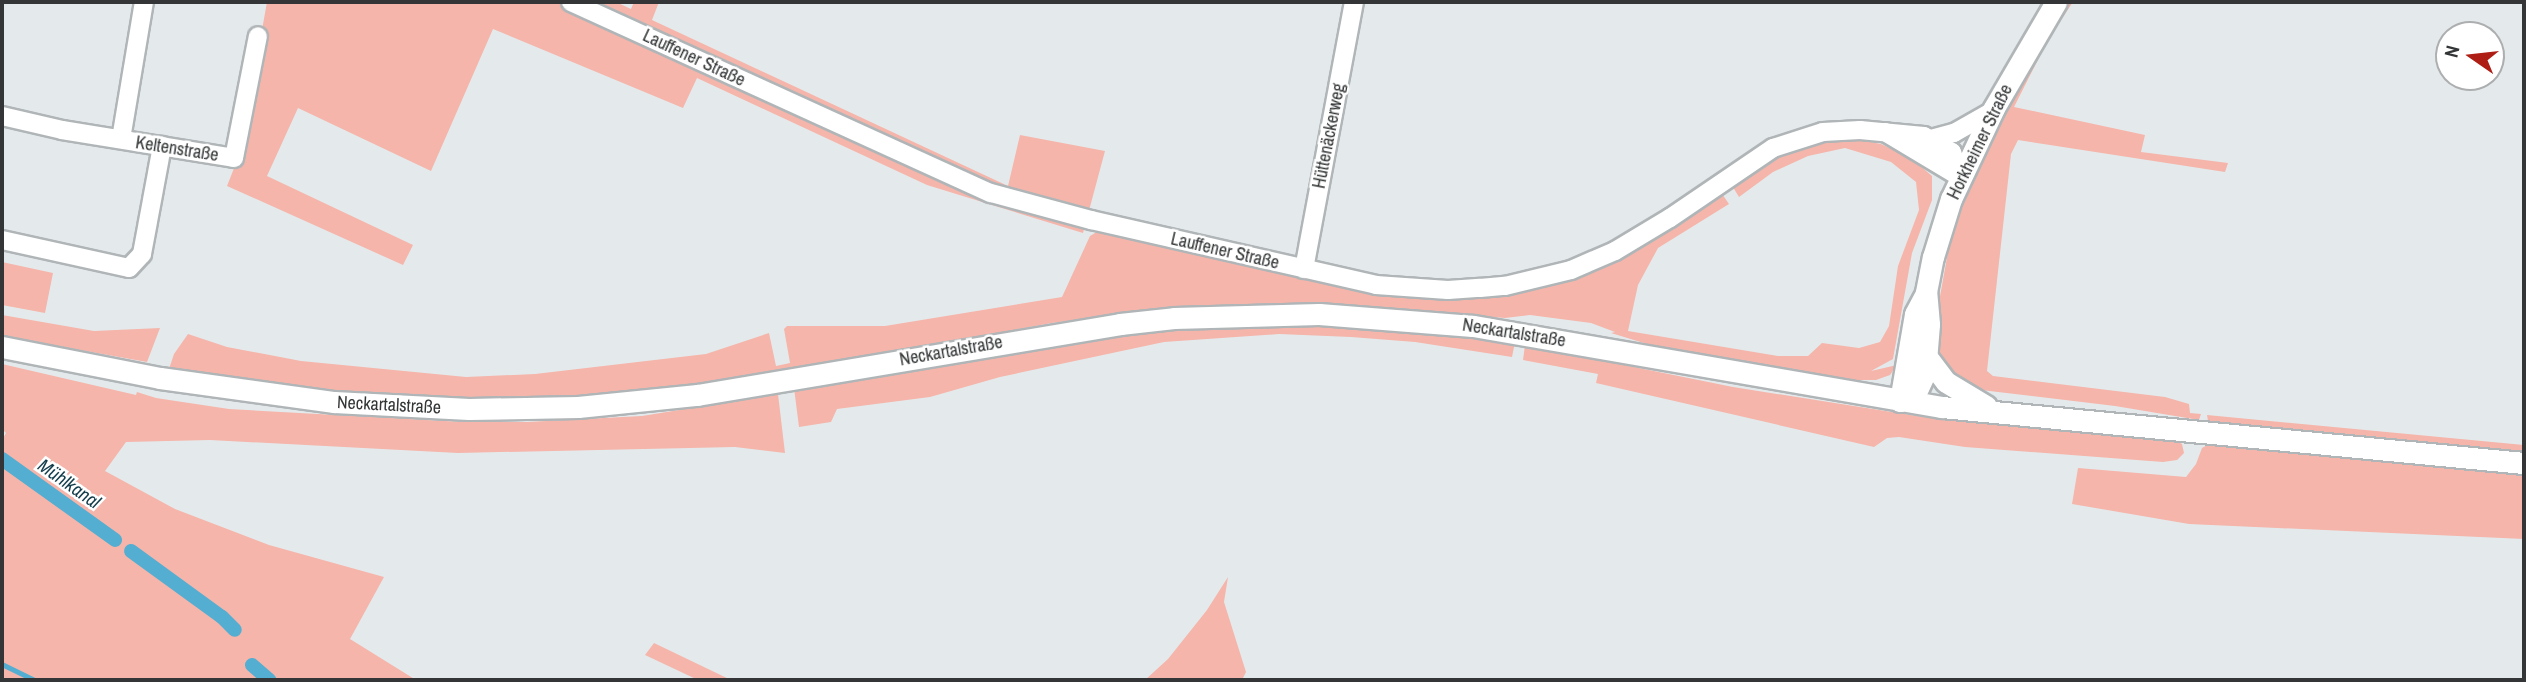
<!DOCTYPE html>
<html>
<head>
<meta charset="utf-8">
<style>
	body { margin:0 }
	#map { position:relative; width:2526px; height:682px; overflow:hidden; background:#e4eaec; font-family:"Archivo Narrow",sans-serif }
	div>[style] { position:absolute }
	.green>* { inset:0; background:#f5b5aa }
	.stream>* { height:4.5px; margin:-2.25px; padding:0 2.25px; transform-origin:2.25px; border-radius:2.25px; background:#53aed1 }
	.canal>* { height:14px; margin:-7px; padding:0 7px; transform-origin:7px; border-radius:7px; background:#53aed1 }
	.roads { filter:drop-shadow(2px 0 #b0b5b7) drop-shadow(-2px 0 #b0b5b7) drop-shadow(0 2px #b0b5b7) drop-shadow(0 -2px #b0b5b7) }
	.minor>* { height:18px; margin:-9px; padding:0 9px; transform-origin:9px; border-radius:9px; background:#fff }
	.major>* { height:21px; margin:-10.5px; padding:0 10.5px; transform-origin:10.5px; border-radius:10.5px; background:#fff }
	span { translate:-50% -50%; white-space:nowrap; text-align:center; line-height:1.15; -webkit-text-stroke:5px #fff; paint-order:stroke }
	.street-label { font-size:18px; color:#333536 }
	.water-label { font-size:19px; color:#133c4b; font-style:italic }
	.frame { position:absolute; inset:0; border:4px solid #333536; pointer-events:none }
	.north { position:absolute; left:2435px; top:21px; width:70px; height:70px; box-sizing:border-box; background:#fff; border:2px solid #adaeaf; border-radius:50%; rotate:284deg; font-size:19px; font-weight:700; line-height:28px; text-align:center; color:#333536 }
	.north::after { content:''; display:block; margin:auto; width:24px; height:32px; background:#ae1e14; clip-path:polygon(50% 0,100% 100%,50% 72%,0 100%) }
</style>
</head>
<body>
<div id="map">
	<div class="green">
		<i style="clip-path:polygon(267px 2px,616px 2px,631px 9px,634px 2px,659px 2px,652px 20px,1008px 186px,1020px 135px,1105px 151px,1083px 233px,927px 185px,697px 78px,683px 108px,493px 29px,431px 171px,298px 108px,267px 176px,413px 245px,403px 265px,227px 186px,240px 153px)"></i>
		<i style="clip-path:polygon(2065px 2px,2073px 2px,2050px 36px,2014px 107px,2145px 135px,2141px 152px,2228px 163px,2225px 172px,2018px 140px,2011px 154px,1987px 371px,1993px 376px,2165px 397px,2189px 404px,2190px 413px,2201px 414px,2199px 420px,2115px 406px,1981px 390px,1966px 384px,1936px 357px,1933px 335px,1948px 252px,1966px 192px,1988px 140px)"></i>
		<i style="clip-path:polygon(1855px 139px,1881px 144px,1912px 159px,1932px 176px,1932px 200px,1912px 253px,1893px 359px,1871px 371px,1897px 365px,1890px 375px,1876px 380px,1845px 380px,1657px 347px,1611px 333px,1615px 332px,1591px 323px,1530px 315px,1505px 318px,1334px 304px,1265px 304px,1127px 313px,1052px 323px,751px 378px,672px 389px,534px 400px,325px 392px,169px 369px,174px 354px,188px 334px,227px 347px,301px 361px,466px 377px,535px 374px,706px 354px,769px 333px,776px 366px,790px 363px,784px 329px,787px 326px,885px 326px,1062px 297px,1090px 236px,1100px 230px,1357px 290px,1448px 299px,1525px 289px,1720px 191px,1729px 204px,1658px 248px,1638px 285px,1628px 331px,1778px 356px,1808px 356px,1822px 343px,1859px 348px,1880px 342px,1889px 326px,1898px 266px,1919px 210px,1916px 182px,1891px 162px,1845px 148px,1808px 156px,1773px 172px,1739px 197px,1731px 184px,1762px 163px,1820px 140px)"></i>
		<i style="clip-path:polygon(2px 262px,53px 273px,45px 313px,2px 305px)"></i>
		<i style="clip-path:polygon(2px 315px,94px 331px,160px 328px,147px 362px,2px 336px)"></i>
		<i style="clip-path:polygon(1287px 323px,1456px 332px,1515px 342px,1512px 357px,1415px 342px,1351px 337px,1279px 334px,1164px 342px,1000px 377px,930px 397px,837px 409px,831px 422px,799px 427px,794px 388px,1057px 342px,1179px 327px)"></i>
		<i style="clip-path:polygon(1525px 345px,1733px 387px,1936px 419px,2174px 439px,2182px 444px,2184px 453px,2177px 460px,2163px 462px,1965px 447px,1899px 437px,1887px 438px,1874px 447px,1596px 383px,1598px 374px,1523px 360px)"></i>
		<i style="clip-path:polygon(2px 364px,136px 395px,137px 392px,156px 398px,229px 409px,463px 422px,527px 422px,642px 416px,778px 394px,785px 453px,735px 447px,458px 453px,210px 440px,126px 442px,105px 471px,175px 509px,269px 545px,384px 577px,350px 639px,416px 680px,2px 680px,2px 440px,6px 433px,2px 429px)"></i>
		<i style="clip-path:polygon(2207px 415px,2524px 445px,2524px 452px,2214px 423px,2208px 421px)"></i>
		<i style="clip-path:polygon(2211px 443px,2524px 471px,2524px 539px,2189px 524px,2072px 504px,2078px 468px,2186px 477px,2196px 464px,2202px 448px)"></i>
		<i style="clip-path:polygon(1228px 577px,1224px 602px,1246px 672px,1242px 680px,1145px 680px,1168px 659px,1207px 610px)"></i>
		<i style="clip-path:polygon(654px 643px,731px 680px,698px 680px,645px 655px)"></i>
	</div>
	<div class="stream">
		<i style="left:2px;top:664px;width:37px;rotate:26deg"></i>
	</div>
	<div class="canal">
		<i style="left:2px;top:459px;width:139px;rotate:35.6deg"></i>
		<i style="left:131px;top:551px;width:112px;rotate:36deg"></i>
		<i style="left:222px;top:617px;width:18px;rotate:45deg"></i>
		<i style="left:252px;top:665px;width:23px;rotate:41deg"></i>
	</div>
	<div class="roads">
		<div class="minor">
			<i style="left:571px;top:2px;width:461px;rotate:24.5deg"></i>
			<i style="left:991px;top:193px;width:104px;rotate:15.1deg"></i>
			<i style="left:1091px;top:220px;width:292px;rotate:12.8deg"></i>
			<i style="left:1376px;top:285px;width:72px;rotate:4deg"></i>
			<i style="left:1448px;top:290px;width:32px;rotate:-4deg"></i>
			<i style="left:1480px;top:288px;width:25px;rotate:-5deg"></i>
			<i style="left:1505px;top:286px;width:68px;rotate:-13.6deg"></i>
			<i style="left:1571px;top:270px;width:48px;rotate:-23.4deg"></i>
			<i style="left:1615px;top:251px;width:64px;rotate:-31deg"></i>
			<i style="left:1670px;top:218px;width:125px;rotate:-34.2deg"></i>
			<i style="left:1773px;top:148px;width:52px;rotate:-17.7deg"></i>
			<i style="left:1823px;top:132px;width:37px;rotate:-3deg"></i>
			<i style="left:1860px;top:130px;width:64px;rotate:5.4deg"></i>
			<i style="left:1924px;top:136px;width:32px;rotate:30deg"></i>
			<i style="left:1952px;top:152px;width:26px;rotate:72deg"></i>
			<i style="left:2px;top:116px;width:62px;rotate:13.1deg"></i>
			<i style="left:62px;top:130px;width:174px;rotate:9.2deg"></i>
			<i style="left:234px;top:158px;width:124px;rotate:-78.9deg"></i>
			<i style="left:1885px;top:132px;width:87px;rotate:31deg"></i>
			<i style="left:121px;top:139px;width:139px;rotate:-80.5deg"></i>
			<i style="left:1931px;top:139px;width:24px;rotate:-15deg"></i>
			<i style="left:1954px;top:133px;width:43px;rotate:-29.6deg"></i>
			<i style="left:2px;top:240px;width:130px;rotate:12.4deg"></i>
			<i style="left:129px;top:268px;width:19px;rotate:-47deg"></i>
			<i style="left:142px;top:254px;width:110px;rotate:-79.5deg"></i>
			<i style="left:1304px;top:269px;width:272px;rotate:-79.4deg"></i>
		</div>
		<div class="major">
			<i style="left:2px;top:347px;width:161px;rotate:11.1deg"></i>
			<i style="left:160px;top:378px;width:176px;rotate:7.9deg"></i>
			<i style="left:334px;top:402px;width:135px;rotate:3deg"></i>
			<i style="left:469px;top:409px;width:109px;rotate:-1.1deg"></i>
			<i style="left:578px;top:407px;width:120px;rotate:-5.8deg"></i>
			<i style="left:697px;top:395px;width:429px;rotate:-9.5deg"></i>
			<i style="left:1120px;top:324px;width:54px;rotate:-6.3deg"></i>
			<i style="left:1174px;top:318px;width:145px;rotate:-1.6deg"></i>
			<i style="left:1319px;top:314px;width:154px;rotate:4.5deg"></i>
			<i style="left:1473px;top:326px;width:476px;rotate:9.8deg"></i>
			<i style="left:1942px;top:407px;width:585px;rotate:5.5deg"></i>
			<i style="left:1927px;top:357px;width:31px;rotate:53deg"></i>
			<i style="left:1946px;top:382px;width:47px;rotate:31deg"></i>
			<i style="left:1900px;top:401px;width:22px;rotate:-36deg"></i>
			<i style="left:1918px;top:388px;width:17px;rotate:-65deg"></i>
			<i style="left:1925px;top:373px;width:49px;rotate:-85.3deg"></i>
			<i style="left:1929px;top:324px;width:32px;rotate:-95deg"></i>
			<i style="left:1926px;top:292px;width:36px;rotate:-79deg"></i>
			<i style="left:1933px;top:257px;width:61px;rotate:-72.8deg"></i>
			<i style="left:1951px;top:199px;width:101px;rotate:-64.7deg"></i>
			<i style="left:1994px;top:108px;width:123px;rotate:-59.7deg"></i>
			<i style="left:1900px;top:401px;width:88px;rotate:-80.2deg"></i>
			<i style="left:1915px;top:314px;width:21px;rotate:-62deg"></i>
		</div>
	</div>
	<div class="street-label">
		<span style="left:694px;top:58px;rotate:25deg">Lauffener Straße</span>
		<span style="left:1329px;top:136px;rotate:-79deg">Hüttenäckerweg</span>
		<span style="left:1980px;top:142px;rotate:-64deg">Horkheimer Straße</span>
		<span style="left:177px;top:149px;rotate:9deg">Keltenstraße</span>
		<span style="left:1225px;top:251px;rotate:13deg">Lauffener Straße</span>
		<span style="left:1514px;top:333px;rotate:9deg">Neckartalstraße</span>
		<span style="left:951px;top:351px;rotate:-10deg">Neckartalstraße</span>
		<span style="left:389px;top:405px;rotate:3deg">Neckartalstraße</span>
	</div>
	<div class="water-label">
		<span style="left:69px;top:484px;rotate:35deg">Mühlkanal</span>
	</div>
	<div class="frame"></div>
	<div class="north">N</div>
</div>
</body>
</html>
